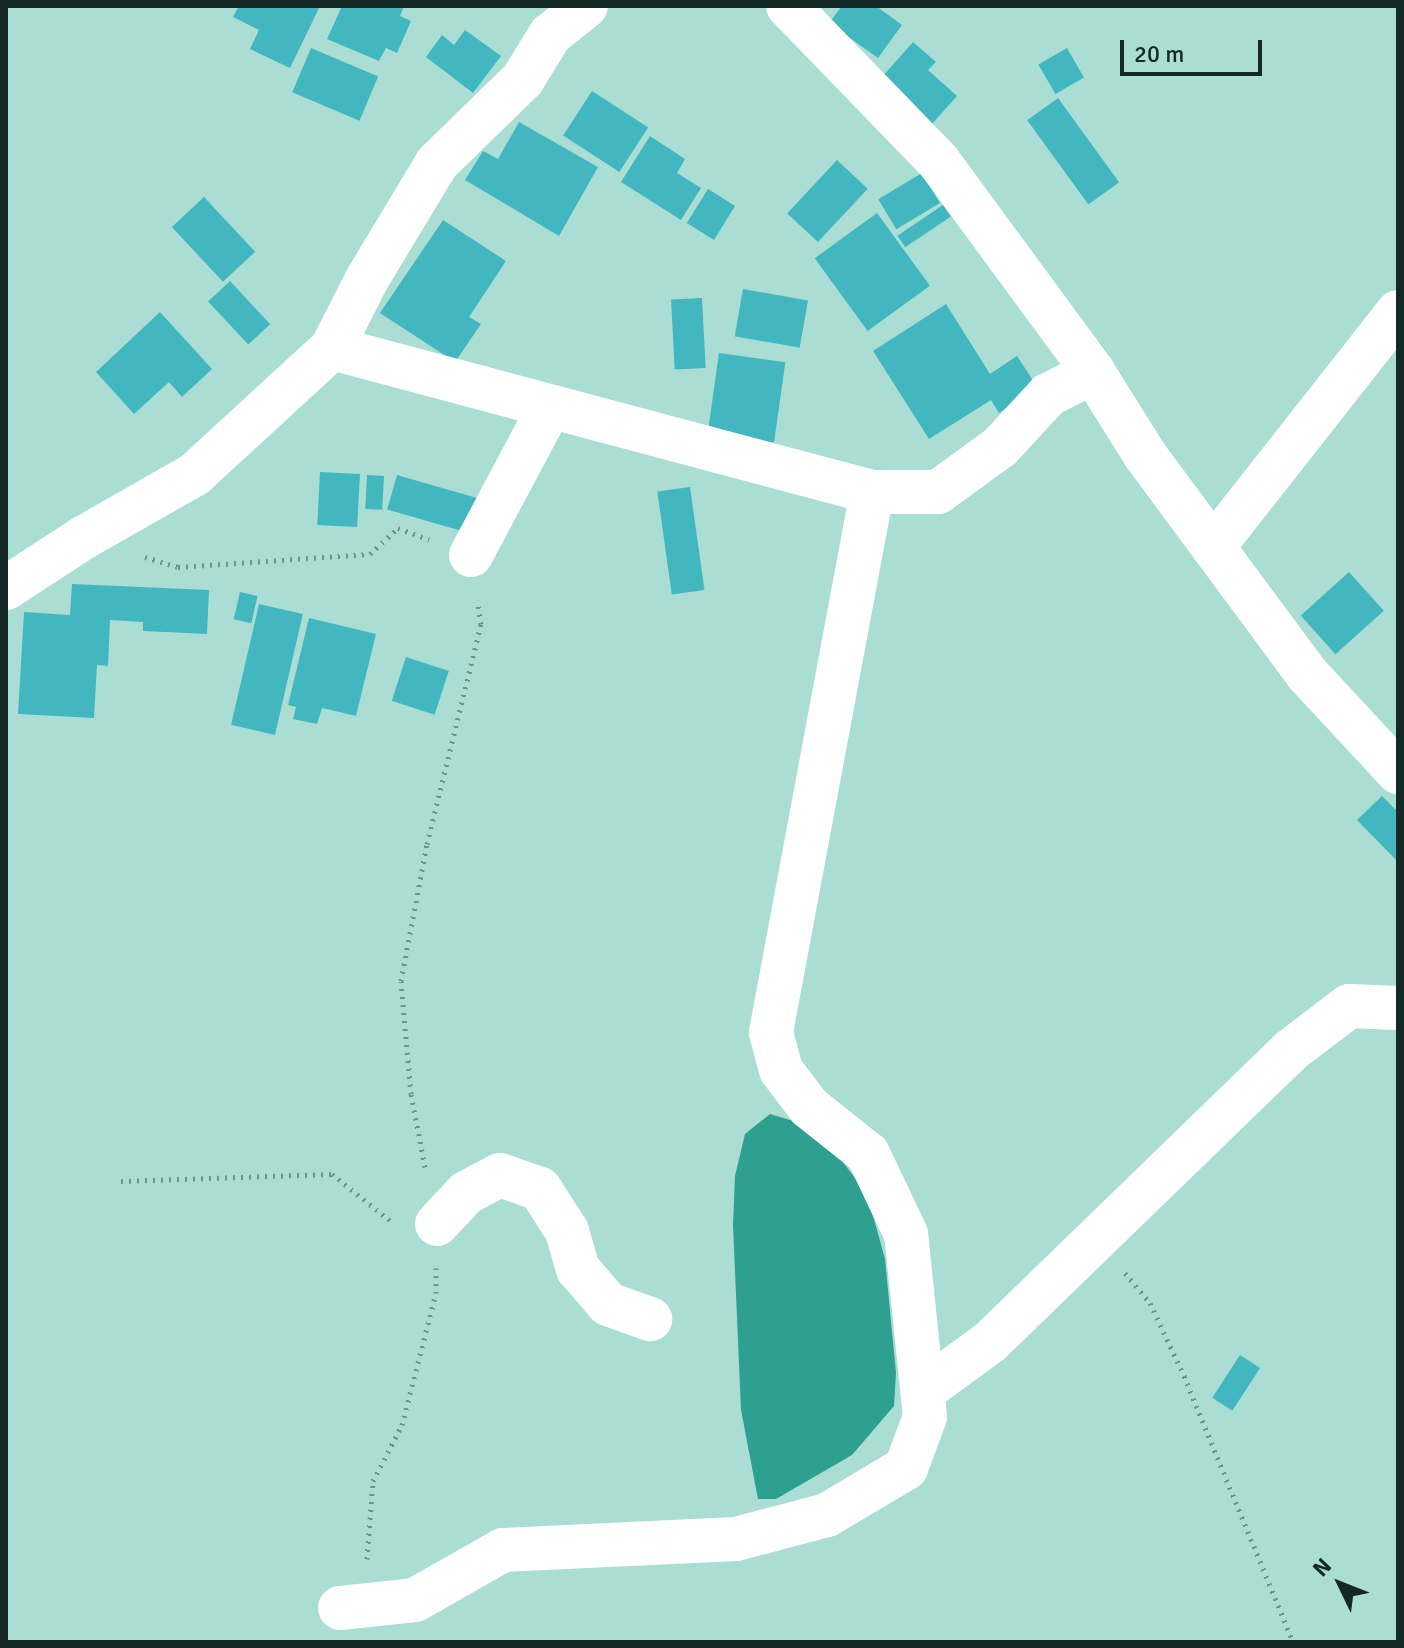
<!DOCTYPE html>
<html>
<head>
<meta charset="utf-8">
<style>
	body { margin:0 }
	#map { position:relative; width:1404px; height:1648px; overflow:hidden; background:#aaded4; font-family:Signika,sans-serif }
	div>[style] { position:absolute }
	.water>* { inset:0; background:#2da090 }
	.building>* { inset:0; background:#43b7bf; transform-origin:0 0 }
	.path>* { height:5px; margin-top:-2.5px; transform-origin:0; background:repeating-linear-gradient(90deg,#6c948d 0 2px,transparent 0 8px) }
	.minor>* { height:44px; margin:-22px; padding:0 22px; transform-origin:22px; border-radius:22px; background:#fff }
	span { translate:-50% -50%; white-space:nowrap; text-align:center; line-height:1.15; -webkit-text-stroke:7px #aaded4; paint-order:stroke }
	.frame { position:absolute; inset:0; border:8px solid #132825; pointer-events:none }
	.north { position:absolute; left:1300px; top:1544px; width:80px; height:80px; -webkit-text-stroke:6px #aaded4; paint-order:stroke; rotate:313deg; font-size:22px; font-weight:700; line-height:32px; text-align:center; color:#132825 }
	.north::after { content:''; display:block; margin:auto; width:28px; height:36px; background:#132825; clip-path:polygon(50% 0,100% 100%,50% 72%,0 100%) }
	.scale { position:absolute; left:1120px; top:40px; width:142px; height:36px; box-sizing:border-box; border:4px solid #132825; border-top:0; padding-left:10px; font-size:24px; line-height:28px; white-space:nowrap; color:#132825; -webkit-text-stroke:6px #aaded4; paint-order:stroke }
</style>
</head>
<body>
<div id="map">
	<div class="water">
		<i style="clip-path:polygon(770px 1114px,800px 1123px,836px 1153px,867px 1194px,885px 1259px,896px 1373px,894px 1406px,852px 1455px,776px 1499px,758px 1499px,741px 1410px,733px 1225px,735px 1176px,745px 1134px)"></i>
	</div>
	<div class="building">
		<i style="clip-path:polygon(239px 6px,320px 6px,290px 68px,250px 49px,259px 30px,233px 17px)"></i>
		<i style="clip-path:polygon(342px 6px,404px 6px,400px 16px,411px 21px,397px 53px,386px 48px,379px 61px,327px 39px)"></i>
		<i style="clip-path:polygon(842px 6px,876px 6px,902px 25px,878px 58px,829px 23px)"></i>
		<i style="clip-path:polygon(465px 30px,501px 56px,473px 93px,426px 57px,442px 35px,454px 45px)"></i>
		<i style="clip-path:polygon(913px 42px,936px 62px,928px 70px,957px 96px,932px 124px,881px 78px)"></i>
		<i style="left:311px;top:48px;width:73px;height:48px;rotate:23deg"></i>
		<i style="left:1067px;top:48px;width:34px;height:33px;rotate:60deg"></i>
		<i style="left:592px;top:91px;width:67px;height:53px;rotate:33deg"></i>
		<i style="left:1058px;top:98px;width:104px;height:38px;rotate:54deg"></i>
		<i style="clip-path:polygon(519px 122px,598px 167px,559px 236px,465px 180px,483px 151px,498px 159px)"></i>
		<i style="clip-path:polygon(650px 136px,685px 159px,677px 173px,701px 188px,681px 220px,621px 182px)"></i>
		<i style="left:837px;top:160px;width:42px;height:73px;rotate:43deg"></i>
		<i style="left:922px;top:173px;width:35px;height:51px;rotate:59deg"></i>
		<i style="left:708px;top:189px;width:32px;height:40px;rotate:32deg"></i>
		<i style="left:204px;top:197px;width:75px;height:44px;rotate:47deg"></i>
		<i style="left:943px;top:205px;width:14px;height:55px;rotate:56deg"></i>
		<i style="left:877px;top:213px;width:90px;height:77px;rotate:54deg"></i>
		<i style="clip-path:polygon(443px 220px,506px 261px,469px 317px,481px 324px,455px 362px,380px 313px)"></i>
		<i style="left:230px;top:281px;width:59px;height:30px;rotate:47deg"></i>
		<i style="left:743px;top:289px;width:66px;height:48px;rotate:10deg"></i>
		<i style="left:702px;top:298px;width:70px;height:31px;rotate:87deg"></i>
		<i style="clip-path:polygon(946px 304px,990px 374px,1017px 356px,1038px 388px,999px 413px,991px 400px,929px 439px,873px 351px)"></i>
		<i style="clip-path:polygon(160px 312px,212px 369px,182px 397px,169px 382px,134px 414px,96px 372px)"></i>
		<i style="left:719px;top:353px;width:67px;height:81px;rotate:8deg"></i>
		<i style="left:320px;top:472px;width:40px;height:53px;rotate:3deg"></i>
		<i style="left:367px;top:475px;width:17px;height:34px;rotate:3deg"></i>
		<i style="left:397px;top:475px;width:85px;height:36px;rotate:16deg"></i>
		<i style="left:690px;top:487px;width:104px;height:33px;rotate:82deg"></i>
		<i style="left:1349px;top:572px;width:52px;height:65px;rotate:48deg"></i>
		<i style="clip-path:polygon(72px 584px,209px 590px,207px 634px,143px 631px,143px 622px,110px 620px,108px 666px,97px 665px,94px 718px,18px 714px,24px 612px,70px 615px)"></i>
		<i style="left:240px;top:592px;width:18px;height:28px;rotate:13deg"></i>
		<i style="left:259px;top:604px;width:45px;height:124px;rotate:13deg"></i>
		<i style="clip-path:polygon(309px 618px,376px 634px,356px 716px,322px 708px,317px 724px,293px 719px,296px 707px,288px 705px)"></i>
		<i style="left:406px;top:657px;width:45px;height:46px;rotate:18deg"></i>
		<i style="clip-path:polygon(1382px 796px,1398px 812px,1398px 862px,1357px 820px)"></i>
		<i style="left:1240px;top:1355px;width:24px;height:51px;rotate:33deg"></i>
	</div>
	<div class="path">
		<i style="left:145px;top:557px;width:34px;rotate:17deg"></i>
		<i style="left:178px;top:567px;width:192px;rotate:-3.9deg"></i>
		<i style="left:370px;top:554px;width:38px;rotate:-43deg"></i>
		<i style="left:398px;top:528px;width:33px;rotate:20deg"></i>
		<i style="left:425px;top:1167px;width:74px;rotate:-100.9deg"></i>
		<i style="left:411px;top:1094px;width:113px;rotate:-95.1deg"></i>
		<i style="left:401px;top:981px;width:139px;rotate:-79.3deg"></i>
		<i style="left:427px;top:844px;width:227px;rotate:-76.2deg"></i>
		<i style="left:481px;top:624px;width:24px;rotate:-99deg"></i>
		<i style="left:121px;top:1181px;width:211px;rotate:-1.9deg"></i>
		<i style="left:332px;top:1174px;width:77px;rotate:38.7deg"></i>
		<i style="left:1125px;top:1273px;width:39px;rotate:50deg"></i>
		<i style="left:1150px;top:1303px;width:81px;rotate:65deg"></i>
		<i style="left:1184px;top:1376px;width:287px;rotate:67.7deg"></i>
		<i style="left:367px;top:1559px;width:78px;rotate:-85.6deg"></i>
		<i style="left:373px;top:1481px;width:63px;rotate:-62.6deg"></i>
		<i style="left:402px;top:1425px;width:136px;rotate:-75.6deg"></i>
		<i style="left:436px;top:1293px;width:25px;rotate:-90deg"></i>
	</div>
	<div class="minor">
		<i style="left:788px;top:6px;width:217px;rotate:45.9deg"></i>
		<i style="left:939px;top:162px;width:260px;rotate:53.7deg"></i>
		<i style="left:1093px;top:372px;width:98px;rotate:57.9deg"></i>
		<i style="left:1145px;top:455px;width:272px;rotate:53.5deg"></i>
		<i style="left:1307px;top:674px;width:134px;rotate:47.1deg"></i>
		<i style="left:332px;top:348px;width:559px;rotate:14.93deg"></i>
		<i style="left:872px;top:492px;width:66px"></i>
		<i style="left:938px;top:492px;width:77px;rotate:-36deg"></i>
		<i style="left:1000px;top:447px;width:71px;rotate:-47.3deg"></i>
		<i style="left:1048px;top:395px;width:51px;rotate:-27.1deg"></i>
		<i style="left:1213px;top:547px;width:299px;rotate:-51.8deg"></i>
		<i style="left:471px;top:555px;width:166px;rotate:-62deg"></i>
		<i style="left:6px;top:588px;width:92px;rotate:-33deg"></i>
		<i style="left:83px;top:538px;width:129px;rotate:-29.7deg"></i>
		<i style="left:195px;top:474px;width:186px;rotate:-42.6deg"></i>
		<i style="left:332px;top:348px;width:77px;rotate:-63.1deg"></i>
		<i style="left:367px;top:279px;width:135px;rotate:-58.9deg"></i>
		<i style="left:437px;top:163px;width:120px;rotate:-44.3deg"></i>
		<i style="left:523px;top:79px;width:52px;rotate:-58.5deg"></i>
		<i style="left:550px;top:35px;width:46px;rotate:-38.9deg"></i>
		<i style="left:437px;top:1224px;width:42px;rotate:-46.9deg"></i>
		<i style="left:466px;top:1193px;width:38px;rotate:-28deg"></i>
		<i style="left:500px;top:1175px;width:42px;rotate:19.3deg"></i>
		<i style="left:540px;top:1189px;width:50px;rotate:57.3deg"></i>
		<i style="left:567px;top:1231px;width:40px;rotate:74deg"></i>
		<i style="left:578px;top:1269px;width:46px;rotate:49.4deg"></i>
		<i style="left:608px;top:1304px;width:45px;rotate:19.7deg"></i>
		<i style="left:923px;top:1391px;width:83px;rotate:-36.2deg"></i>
		<i style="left:990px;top:1342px;width:418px;rotate:-44.1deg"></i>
		<i style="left:1290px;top:1051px;width:74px;rotate:-37.3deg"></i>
		<i style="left:1349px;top:1006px;width:49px;rotate:2.3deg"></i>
		<i style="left:340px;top:1608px;width:75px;rotate:-6.1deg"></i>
		<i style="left:415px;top:1600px;width:101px;rotate:-29.6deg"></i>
		<i style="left:503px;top:1550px;width:233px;rotate:-2.7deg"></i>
		<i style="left:736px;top:1539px;width:94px;rotate:-14.8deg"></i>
		<i style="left:827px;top:1515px;width:92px;rotate:-30.7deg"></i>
		<i style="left:906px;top:1468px;width:54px;rotate:-69.6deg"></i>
		<i style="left:925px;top:1417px;width:184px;rotate:-95.9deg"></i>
		<i style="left:906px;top:1234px;width:89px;rotate:-115.4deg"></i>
		<i style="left:868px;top:1154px;width:75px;rotate:-141.5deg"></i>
		<i style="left:809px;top:1107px;width:46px;rotate:-127.1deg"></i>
		<i style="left:781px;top:1070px;width:39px;rotate:-105deg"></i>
		<i style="left:771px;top:1032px;width:549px;rotate:-79.41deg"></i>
	</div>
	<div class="frame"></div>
	<div class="north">N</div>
	<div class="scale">20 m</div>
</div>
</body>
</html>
